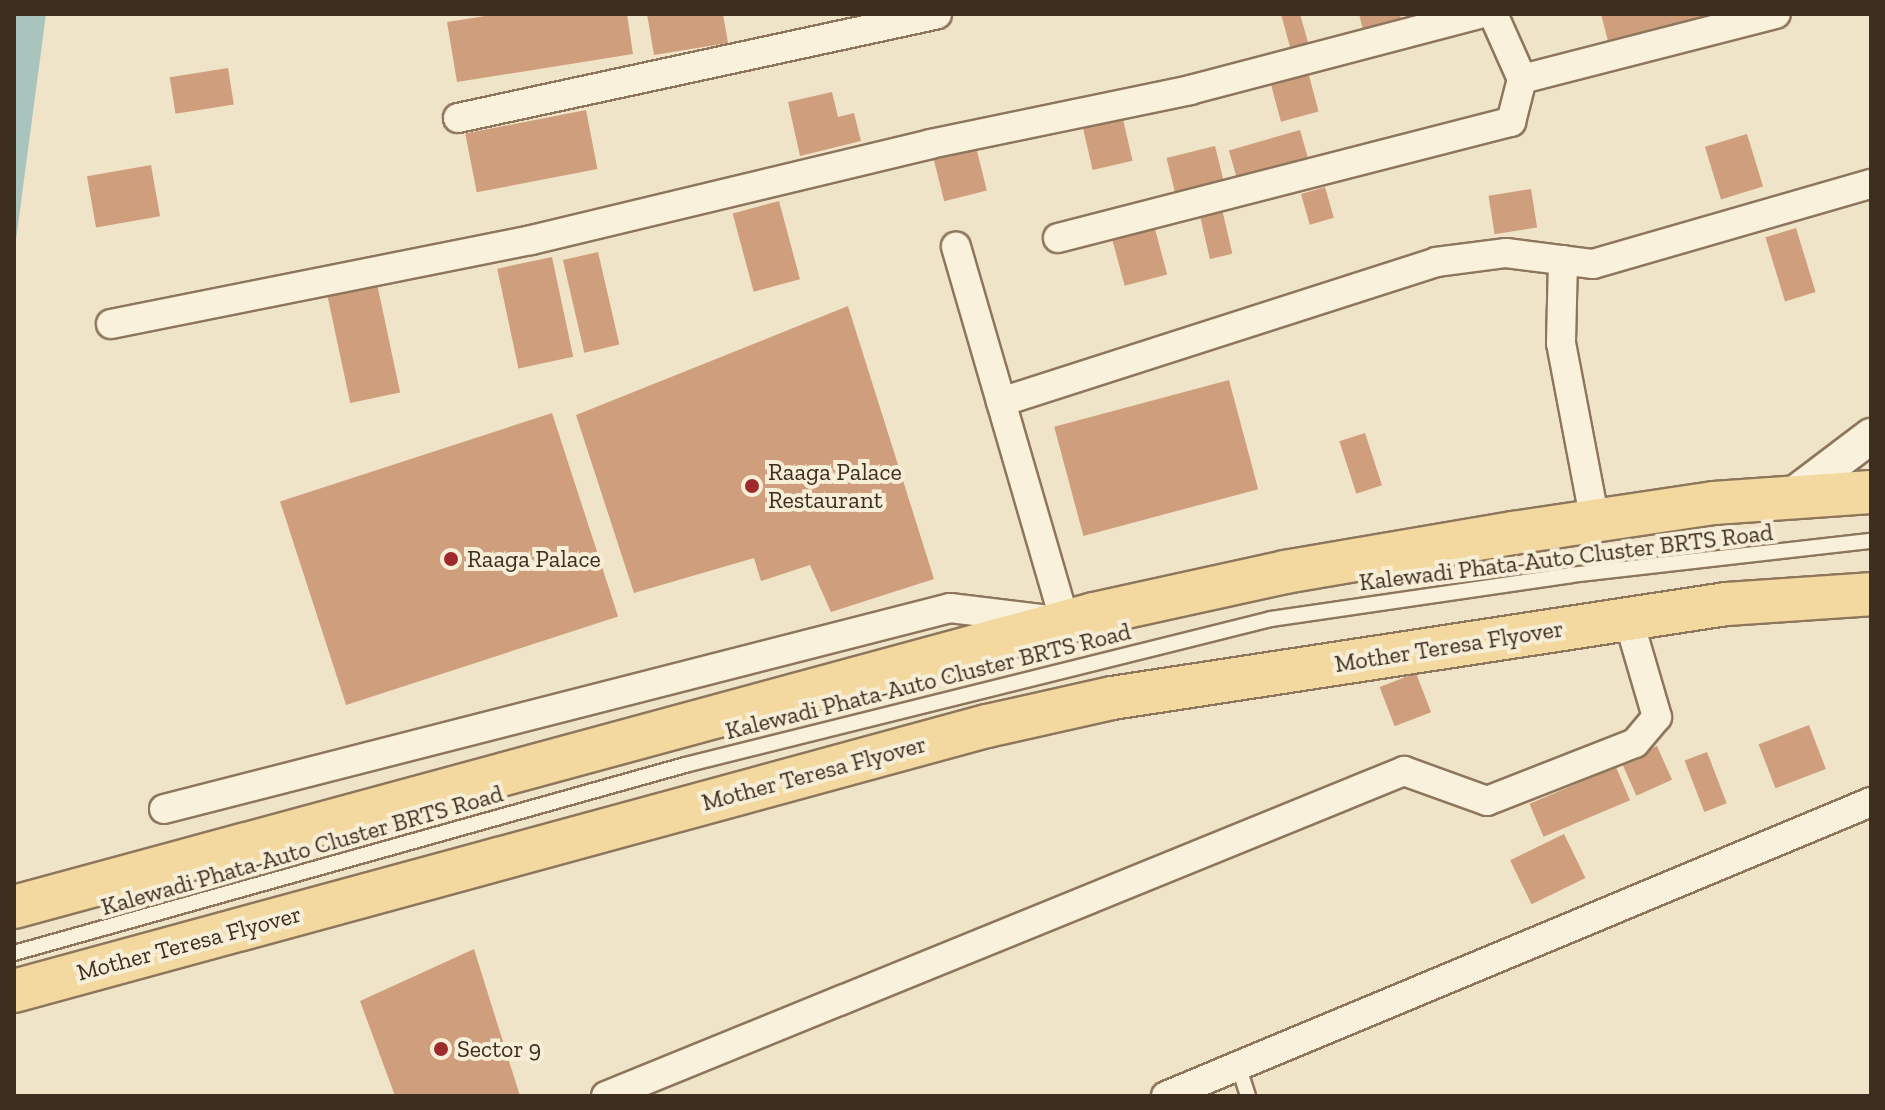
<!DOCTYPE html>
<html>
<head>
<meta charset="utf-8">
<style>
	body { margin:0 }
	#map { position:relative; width:1885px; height:1110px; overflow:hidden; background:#f0e4c8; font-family:"Zilla Slab",serif }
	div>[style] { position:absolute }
	.water>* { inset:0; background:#a9c4bc }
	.building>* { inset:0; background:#cf9f7d; transform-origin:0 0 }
	.roads { filter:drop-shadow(2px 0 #8d765c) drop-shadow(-2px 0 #8d765c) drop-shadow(0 2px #8d765c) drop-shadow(0 -2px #8d765c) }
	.service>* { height:14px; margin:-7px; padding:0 7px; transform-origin:7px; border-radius:7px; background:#faf1dc }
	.minor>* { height:28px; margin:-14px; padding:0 14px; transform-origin:14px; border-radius:14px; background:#faf1dc }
	.tertiary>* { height:34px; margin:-17px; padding:0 17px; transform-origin:17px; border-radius:17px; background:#faf1dc }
	.primary>* { height:42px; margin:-21px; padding:0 21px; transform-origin:21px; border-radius:21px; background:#f3d9a0 }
	.dots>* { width:22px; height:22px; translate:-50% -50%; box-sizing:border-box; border:4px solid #f7eed8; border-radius:50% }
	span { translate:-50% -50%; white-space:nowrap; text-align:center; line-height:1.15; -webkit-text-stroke:8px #f7eed8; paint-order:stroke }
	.poi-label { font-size:24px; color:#3d2e20 }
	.left { translate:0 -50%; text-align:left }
	.street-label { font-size:24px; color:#3d2e20 }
	.frame { position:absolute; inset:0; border:16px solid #3d2e20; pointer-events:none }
</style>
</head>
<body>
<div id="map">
	<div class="water">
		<i style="clip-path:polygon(14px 14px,46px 14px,14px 255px)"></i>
	</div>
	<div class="building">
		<i style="clip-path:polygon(498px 14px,627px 14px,633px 54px,457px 82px,447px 22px)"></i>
		<i style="clip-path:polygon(647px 14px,723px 14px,728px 43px,654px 55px)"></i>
		<i style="clip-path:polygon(1281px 14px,1300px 14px,1309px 46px,1291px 51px)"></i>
		<i style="clip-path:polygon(1359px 14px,1400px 14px,1402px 25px,1364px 34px)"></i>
		<i style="clip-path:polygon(1601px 14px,1724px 14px,1609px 45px)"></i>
		<i style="left:228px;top:68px;width:37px;height:59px;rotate:81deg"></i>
		<i style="left:1308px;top:72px;width:41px;height:39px;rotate:75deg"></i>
		<i style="clip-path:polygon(832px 92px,838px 117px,854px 113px,861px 141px,800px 156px,788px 102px)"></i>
		<i style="left:586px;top:110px;width:60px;height:123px;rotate:79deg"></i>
		<i style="left:1122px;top:115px;width:47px;height:41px;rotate:77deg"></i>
		<i style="left:1300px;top:130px;width:37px;height:74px;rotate:74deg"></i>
		<i style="left:1747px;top:134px;width:55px;height:44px;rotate:73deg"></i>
		<i style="left:975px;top:143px;width:49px;height:44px;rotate:76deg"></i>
		<i style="left:1215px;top:146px;width:45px;height:50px;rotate:76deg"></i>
		<i style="left:151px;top:165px;width:52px;height:65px;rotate:80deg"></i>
		<i style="left:1325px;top:187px;width:32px;height:25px;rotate:74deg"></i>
		<i style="left:1531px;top:189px;width:39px;height:43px;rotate:81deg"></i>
		<i style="left:779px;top:201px;width:81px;height:48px;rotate:75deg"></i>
		<i style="left:1222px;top:209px;width:46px;height:23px;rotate:77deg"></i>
		<i style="left:1796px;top:228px;width:67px;height:32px;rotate:73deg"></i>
		<i style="left:1155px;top:229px;width:47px;height:44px;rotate:75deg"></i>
		<i style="left:598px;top:252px;width:95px;height:36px;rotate:77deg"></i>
		<i style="left:552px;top:257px;width:102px;height:56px;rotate:78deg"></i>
		<i style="left:376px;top:279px;width:116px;height:51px;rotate:78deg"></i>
		<i style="clip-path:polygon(848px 306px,934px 579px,831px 612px,810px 565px,761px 581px,754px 558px,634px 593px,576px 415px)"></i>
		<i style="left:1229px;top:380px;width:113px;height:181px;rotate:75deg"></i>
		<i style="left:552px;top:413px;width:214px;height:286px;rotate:72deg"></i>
		<i style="left:1365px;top:433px;width:55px;height:27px;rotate:72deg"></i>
		<i style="left:1416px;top:673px;width:42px;height:39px;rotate:69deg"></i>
		<i style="left:1809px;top:725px;width:47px;height:54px;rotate:69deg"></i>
		<i style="left:1657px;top:746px;width:37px;height:39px;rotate:66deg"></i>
		<i style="left:1707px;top:752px;width:55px;height:24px;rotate:69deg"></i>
		<i style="left:1616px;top:767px;width:36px;height:94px;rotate:67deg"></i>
		<i style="left:1564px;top:834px;width:49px;height:60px;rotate:64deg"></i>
		<i style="clip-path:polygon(474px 949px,520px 1096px,395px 1096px,360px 1001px)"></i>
	</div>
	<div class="roads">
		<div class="service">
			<i style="left:14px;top:953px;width:697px;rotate:-15.65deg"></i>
			<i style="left:685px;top:765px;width:604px;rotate:-13.99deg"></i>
			<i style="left:1271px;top:619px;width:303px;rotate:-8.3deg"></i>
			<i style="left:1571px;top:575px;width:302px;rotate:-6.5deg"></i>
			<i style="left:1239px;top:1068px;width:29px;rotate:72deg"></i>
		</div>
		<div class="minor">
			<i style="left:1522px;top:79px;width:262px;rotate:-14.4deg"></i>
			<i style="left:458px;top:118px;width:490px;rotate:-12.2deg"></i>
			<i style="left:1058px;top:238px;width:468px;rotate:-14.4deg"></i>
			<i style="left:1511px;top:122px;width:44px;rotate:-75.7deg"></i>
			<i style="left:1522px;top:79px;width:71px;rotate:-114deg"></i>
			<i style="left:1563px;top:260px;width:83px;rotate:91.4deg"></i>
			<i style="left:1561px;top:343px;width:182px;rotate:79.2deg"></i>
			<i style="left:111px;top:324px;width:428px;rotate:-11.3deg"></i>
			<i style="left:531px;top:240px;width:410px;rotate:-13.5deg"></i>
			<i style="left:930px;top:144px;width:266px;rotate:-11.7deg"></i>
			<i style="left:1190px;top:90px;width:299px;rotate:-14.7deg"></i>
			<i style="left:1001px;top:402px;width:457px;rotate:-17.8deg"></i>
			<i style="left:1436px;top:262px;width:71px;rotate:-7.3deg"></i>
			<i style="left:1506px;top:253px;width:88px;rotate:7.2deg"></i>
			<i style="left:1593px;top:264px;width:289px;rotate:-16.1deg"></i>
			<i style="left:164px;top:809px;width:811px;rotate:-14.34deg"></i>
			<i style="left:950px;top:608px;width:116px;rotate:6.9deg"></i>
			<i style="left:1065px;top:622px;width:391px;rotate:-106.2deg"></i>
			<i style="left:606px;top:1096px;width:862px;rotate:-22.16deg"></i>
			<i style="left:1404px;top:771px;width:88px;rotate:19.9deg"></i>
			<i style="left:1487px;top:801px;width:159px;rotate:-21.4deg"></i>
			<i style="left:1635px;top:743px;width:34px;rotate:-50deg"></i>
			<i style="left:1657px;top:717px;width:103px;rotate:-106.3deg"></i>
			<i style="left:1166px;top:1096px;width:764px;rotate:-22.64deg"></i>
		</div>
		<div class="tertiary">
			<i style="left:1789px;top:498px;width:103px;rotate:-37.1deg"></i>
		</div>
		<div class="primary">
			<i style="left:14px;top:907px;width:1119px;rotate:-15.18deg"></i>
			<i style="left:1094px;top:614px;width:196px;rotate:-12.4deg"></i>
			<i style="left:1285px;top:572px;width:231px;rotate:-9.7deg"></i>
			<i style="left:1513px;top:533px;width:203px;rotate:-8.5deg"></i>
			<i style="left:1714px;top:503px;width:157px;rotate:-4deg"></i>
			<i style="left:14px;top:991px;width:1008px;rotate:-15.24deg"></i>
			<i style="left:987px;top:726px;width:128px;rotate:-12.6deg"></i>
			<i style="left:1112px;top:698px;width:621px;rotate:-8.7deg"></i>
			<i style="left:1726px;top:604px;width:145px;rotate:-3.9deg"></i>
		</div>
	</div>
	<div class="dots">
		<i style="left:752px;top:486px;background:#9e2a2b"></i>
		<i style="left:451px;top:559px;background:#9e2a2b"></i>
		<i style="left:441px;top:1049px;background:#9e2a2b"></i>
	</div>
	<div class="poi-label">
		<span class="left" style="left:768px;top:486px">Raaga Palace<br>Restaurant</span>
		<span class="left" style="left:467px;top:559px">Raaga Palace</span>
		<span class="left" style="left:457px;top:1049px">Sector 9</span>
	</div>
	<div class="street-label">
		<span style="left:1566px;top:557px;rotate:-7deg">Kalewadi Phata-Auto Cluster BRTS Road</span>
		<span style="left:1449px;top:646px;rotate:-9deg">Mother Teresa Flyover</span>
		<span style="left:928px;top:681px;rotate:-14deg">Kalewadi Phata-Auto Cluster BRTS Road</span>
		<span style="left:814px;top:773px;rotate:-15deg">Mother Teresa Flyover</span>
		<span style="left:302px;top:850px;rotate:-16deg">Kalewadi Phata-Auto Cluster BRTS Road</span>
		<span style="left:189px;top:943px;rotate:-15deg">Mother Teresa Flyover</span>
	</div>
	<div class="frame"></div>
</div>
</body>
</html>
